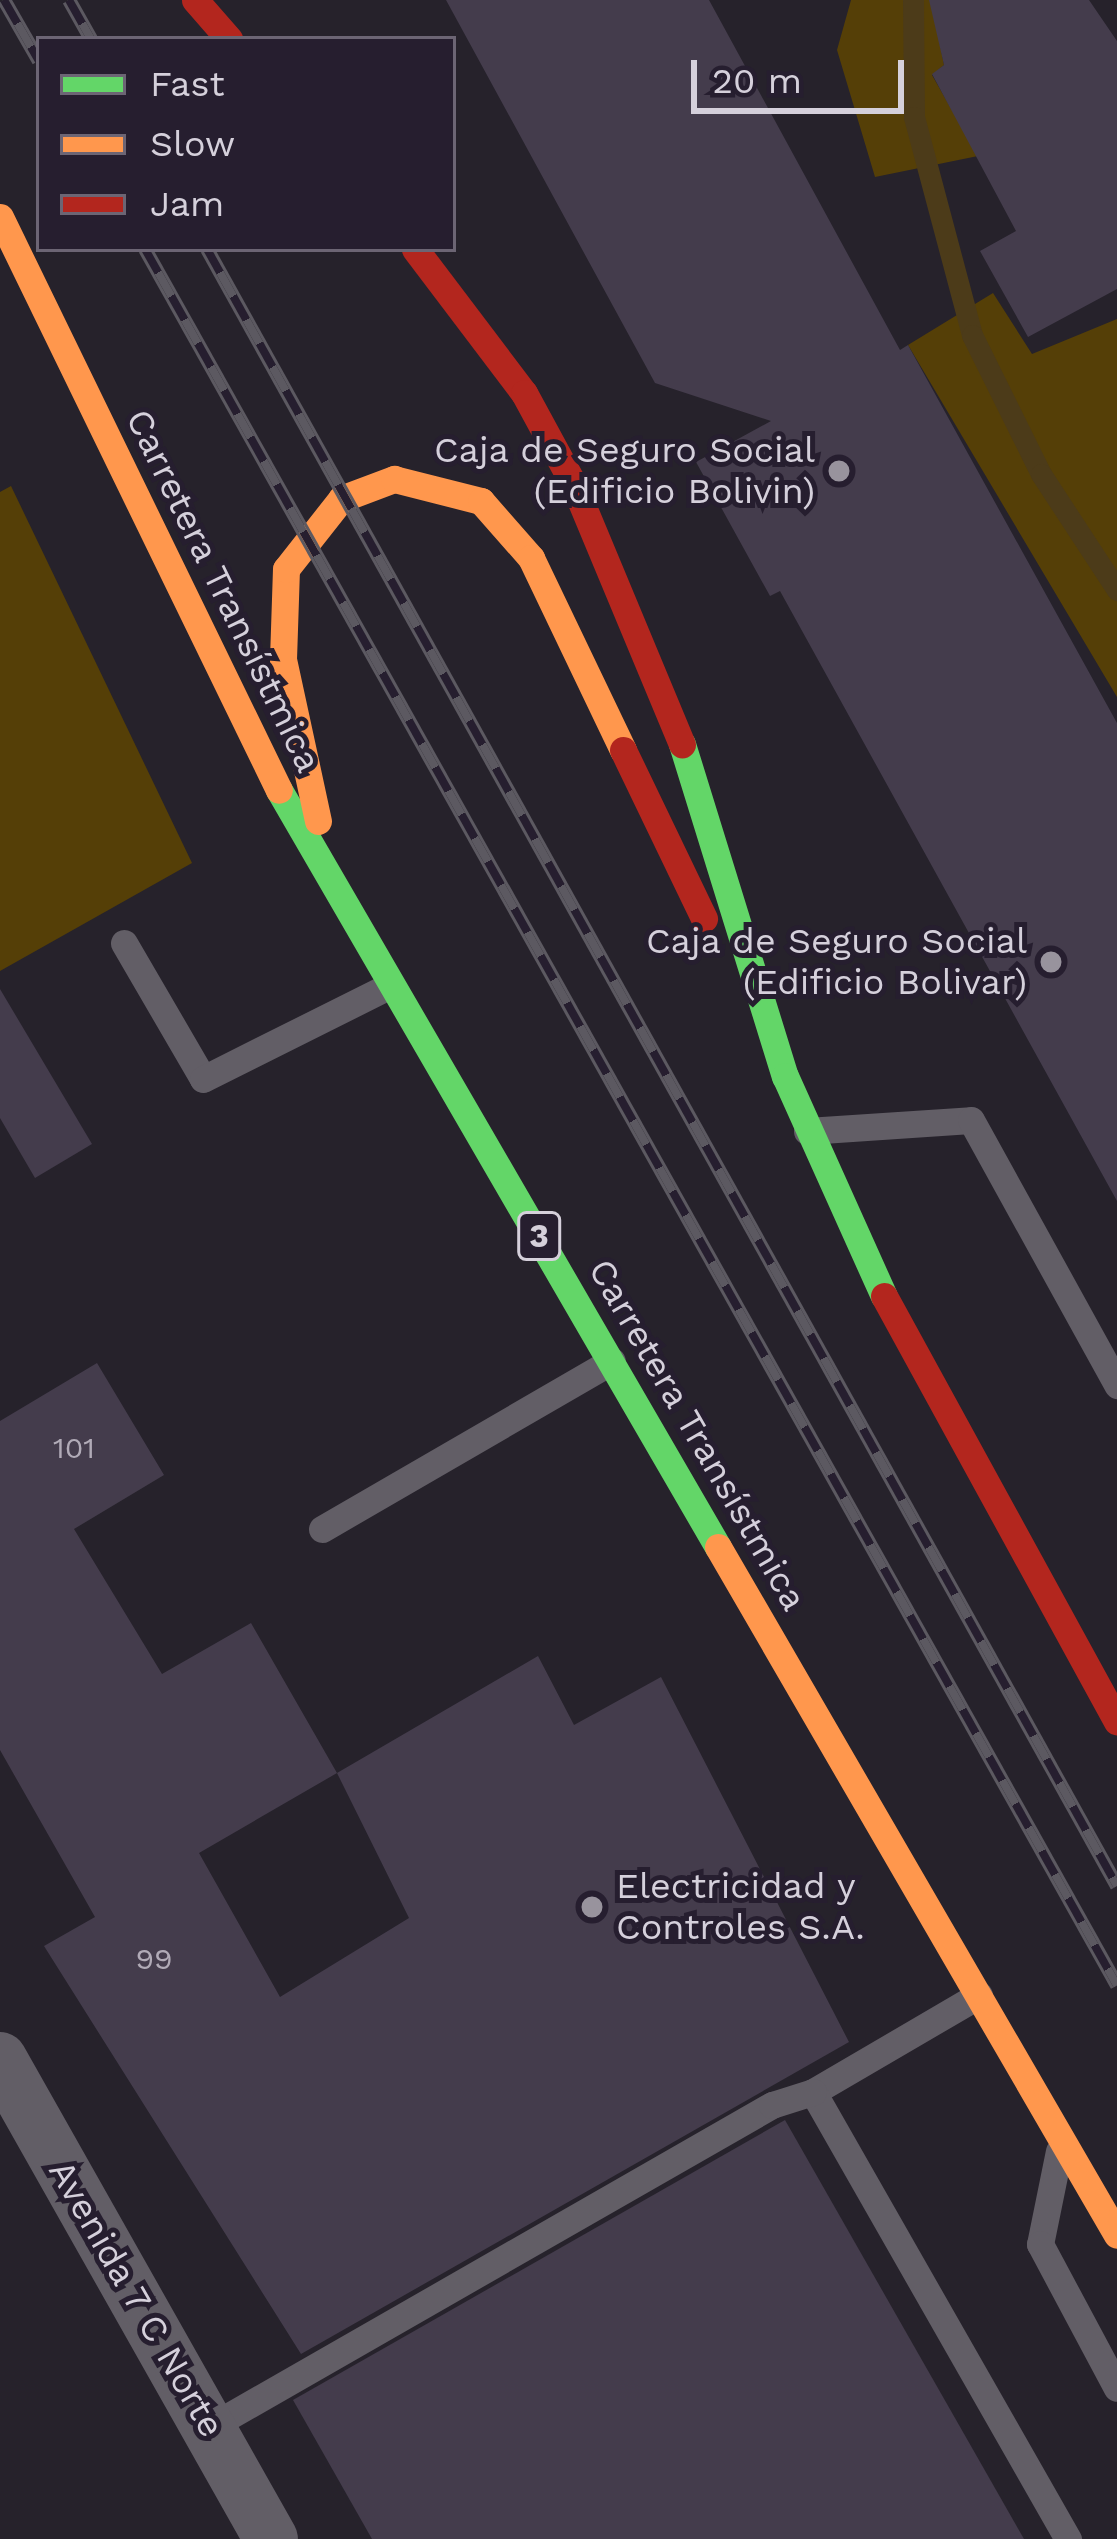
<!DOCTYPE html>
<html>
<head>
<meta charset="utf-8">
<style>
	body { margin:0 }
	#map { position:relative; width:1117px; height:2539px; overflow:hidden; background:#26222b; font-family:"Work Sans",sans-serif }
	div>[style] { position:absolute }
	.green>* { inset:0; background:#553f07 }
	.stream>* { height:21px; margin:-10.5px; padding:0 10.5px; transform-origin:10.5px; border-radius:10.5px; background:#4c3b19 }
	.building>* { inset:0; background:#443c4c }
	.lane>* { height:27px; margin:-13.5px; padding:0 13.5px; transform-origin:13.5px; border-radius:13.5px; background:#625e66 }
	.street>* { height:54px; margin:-27px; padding:0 27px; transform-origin:27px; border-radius:27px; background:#625e66 }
	.fast>* { height:27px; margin:-13.5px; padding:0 13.5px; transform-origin:13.5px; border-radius:13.5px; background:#63d668 }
	.slow>* { height:27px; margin:-13.5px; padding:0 13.5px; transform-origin:13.5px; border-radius:13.5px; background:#ff974d }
	.jam>* { height:27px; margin:-13.5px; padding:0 13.5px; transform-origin:13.5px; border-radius:13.5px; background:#b3261e }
	.rail>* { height:14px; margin-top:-7px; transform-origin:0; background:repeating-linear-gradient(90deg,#261e2f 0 27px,#5c5961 0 54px); box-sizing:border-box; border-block:3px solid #5c5961 }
	.dots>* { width:33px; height:33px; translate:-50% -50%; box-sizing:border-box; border:6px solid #261e2f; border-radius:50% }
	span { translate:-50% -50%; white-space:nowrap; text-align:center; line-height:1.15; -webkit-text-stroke:10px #261e2f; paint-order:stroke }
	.number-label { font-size:30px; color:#b1abb7 }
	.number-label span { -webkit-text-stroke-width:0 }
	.shield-label span { padding:3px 9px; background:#261e2f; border:3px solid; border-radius:9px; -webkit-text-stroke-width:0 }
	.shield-label { font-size:33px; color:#d5d0db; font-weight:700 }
	.poi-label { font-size:36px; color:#d5d0db }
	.right { translate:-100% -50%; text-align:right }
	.left { translate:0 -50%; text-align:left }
	.street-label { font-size:36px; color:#d5d0db }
	.legend { position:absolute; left:36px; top:36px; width:420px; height:216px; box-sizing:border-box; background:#261e2f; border:3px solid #6c6574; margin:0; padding:15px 21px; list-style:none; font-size:36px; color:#d5d0db }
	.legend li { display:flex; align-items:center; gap:24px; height:60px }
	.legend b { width:60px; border:3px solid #6c6574 }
	.scale { position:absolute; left:691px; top:60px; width:213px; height:54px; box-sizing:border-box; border:6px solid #d5d0db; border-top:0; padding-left:15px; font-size:36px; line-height:42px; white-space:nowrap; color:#d5d0db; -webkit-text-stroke:9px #261e2f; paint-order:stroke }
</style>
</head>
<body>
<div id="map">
	<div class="green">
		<i style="clip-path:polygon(851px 0,931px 0,944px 65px,932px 75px,978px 156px,875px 177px,837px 50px)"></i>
		<i style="clip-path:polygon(993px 293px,1032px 354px,1117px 319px,1117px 697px,908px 345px)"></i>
		<i style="clip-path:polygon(11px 486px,192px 863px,0 971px,0 492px)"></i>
	</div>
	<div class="stream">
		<i style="left:913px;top:0;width:117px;rotate:89.5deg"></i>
		<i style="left:914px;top:117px;width:226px;rotate:75.1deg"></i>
		<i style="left:972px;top:335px;width:155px;rotate:63.6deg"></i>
		<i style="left:1041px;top:474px;width:139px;rotate:56.8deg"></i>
	</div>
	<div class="building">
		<i style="clip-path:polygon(446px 0,709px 0,900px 350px,908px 345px,1117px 723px,1117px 1201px,780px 591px,770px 596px,696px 462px,771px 421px,655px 383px)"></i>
		<i style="clip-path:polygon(929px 0,1089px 0,1117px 41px,1117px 289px,1028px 337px,980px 251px,1016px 231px,932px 74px,944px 65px)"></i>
		<i style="clip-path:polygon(0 989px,92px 1144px,35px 1178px,0 1118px)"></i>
		<i style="clip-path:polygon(evenodd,97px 1363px,164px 1475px,74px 1529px,162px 1674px,251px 1623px,337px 1773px,538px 1656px,574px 1725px,661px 1677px,849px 2042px,301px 2354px,44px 1946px,95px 1917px,0 1750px,0 1421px,97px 1363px,337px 1773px,409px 1918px,280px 1997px,199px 1853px,337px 1773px)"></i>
		<i style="clip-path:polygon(785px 2120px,1024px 2539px,372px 2539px,293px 2400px)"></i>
	</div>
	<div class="lane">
		<i style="left:124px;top:943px;width:157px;rotate:59.8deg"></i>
		<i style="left:203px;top:1079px;width:210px;rotate:-26.6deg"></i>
		<i style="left:807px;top:1131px;width:164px;rotate:-3.8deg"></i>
		<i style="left:971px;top:1120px;width:303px;rotate:61.1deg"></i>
		<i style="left:322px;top:1529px;width:335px;rotate:-30.1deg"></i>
		<i style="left:979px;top:1995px;width:192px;rotate:149.7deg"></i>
		<i style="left:813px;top:2092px;width:515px;rotate:60.3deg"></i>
		<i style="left:1059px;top:2151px;width:95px;rotate:101.5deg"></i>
		<i style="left:1040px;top:2244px;width:163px;rotate:61.9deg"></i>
		<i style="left:210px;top:2427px;width:648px;rotate:-29.81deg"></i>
		<i style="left:772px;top:2105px;width:43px;rotate:-17.6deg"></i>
	</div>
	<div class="street">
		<i style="left:0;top:2059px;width:551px;rotate:60.55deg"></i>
	</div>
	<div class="fast">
		<i style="left:682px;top:744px;width:348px;rotate:72.8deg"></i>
		<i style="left:785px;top:1076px;width:241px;rotate:65.8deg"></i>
		<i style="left:279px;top:790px;width:875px;rotate:59.89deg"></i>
	</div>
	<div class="slow">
		<i style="left:0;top:217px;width:637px;rotate:64.04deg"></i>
		<i style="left:318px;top:821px;width:166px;rotate:-102.2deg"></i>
		<i style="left:283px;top:659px;width:90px;rotate:-88.1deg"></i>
		<i style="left:286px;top:569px;width:89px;rotate:-51.8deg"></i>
		<i style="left:341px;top:499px;width:57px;rotate:-20.7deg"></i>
		<i style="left:394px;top:479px;width:90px;rotate:14.2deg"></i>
		<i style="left:481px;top:501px;width:76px;rotate:48.7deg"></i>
		<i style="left:531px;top:558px;width:213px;rotate:64.4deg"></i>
		<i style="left:718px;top:1547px;width:795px;rotate:59.89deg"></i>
	</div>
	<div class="jam">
		<i style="left:195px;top:0;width:52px;rotate:48.9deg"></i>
		<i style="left:415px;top:249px;width:181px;rotate:52.9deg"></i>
		<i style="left:524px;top:393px;width:105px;rotate:61.5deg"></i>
		<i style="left:574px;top:485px;width:281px;rotate:67.4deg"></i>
		<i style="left:623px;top:750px;width:187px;rotate:64.3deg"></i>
		<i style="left:884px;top:1296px;width:485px;rotate:61.3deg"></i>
	</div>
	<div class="rail">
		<i style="left:4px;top:0;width:70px;rotate:60.2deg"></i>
		<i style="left:69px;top:0;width:45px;rotate:60.6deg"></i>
		<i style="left:145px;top:249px;width:1990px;rotate:60.76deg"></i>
		<i style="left:207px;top:249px;width:1873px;rotate:60.93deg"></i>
	</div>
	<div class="dots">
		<i style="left:839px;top:471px;background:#98939d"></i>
		<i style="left:1051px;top:962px;background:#98939d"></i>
		<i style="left:592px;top:1907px;background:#98939d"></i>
	</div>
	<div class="number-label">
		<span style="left:74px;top:1448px">101</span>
		<span style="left:154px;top:1959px">99</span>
	</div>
	<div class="shield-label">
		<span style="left:539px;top:1236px">3</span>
	</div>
	<div class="poi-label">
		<span class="right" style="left:815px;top:471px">Caja de Seguro Social<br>(Edificio Bolivin)</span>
		<span class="right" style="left:1027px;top:962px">Caja de Seguro Social<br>(Edificio Bolivar)</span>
		<span class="left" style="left:616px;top:1907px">Electricidad y<br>Controles S.A.</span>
	</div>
	<div class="street-label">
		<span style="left:223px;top:591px;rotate:64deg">Carretera Transístmica</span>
		<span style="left:697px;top:1435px;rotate:60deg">Carretera Transístmica</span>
		<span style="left:136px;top:2299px;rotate:60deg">Avenida 7 C Norte</span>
	</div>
	<ul class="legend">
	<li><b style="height:15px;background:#63d668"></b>Fast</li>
	<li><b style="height:15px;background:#ff974d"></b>Slow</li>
	<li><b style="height:15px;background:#b3261e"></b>Jam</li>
	</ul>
	<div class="scale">20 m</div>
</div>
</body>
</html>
